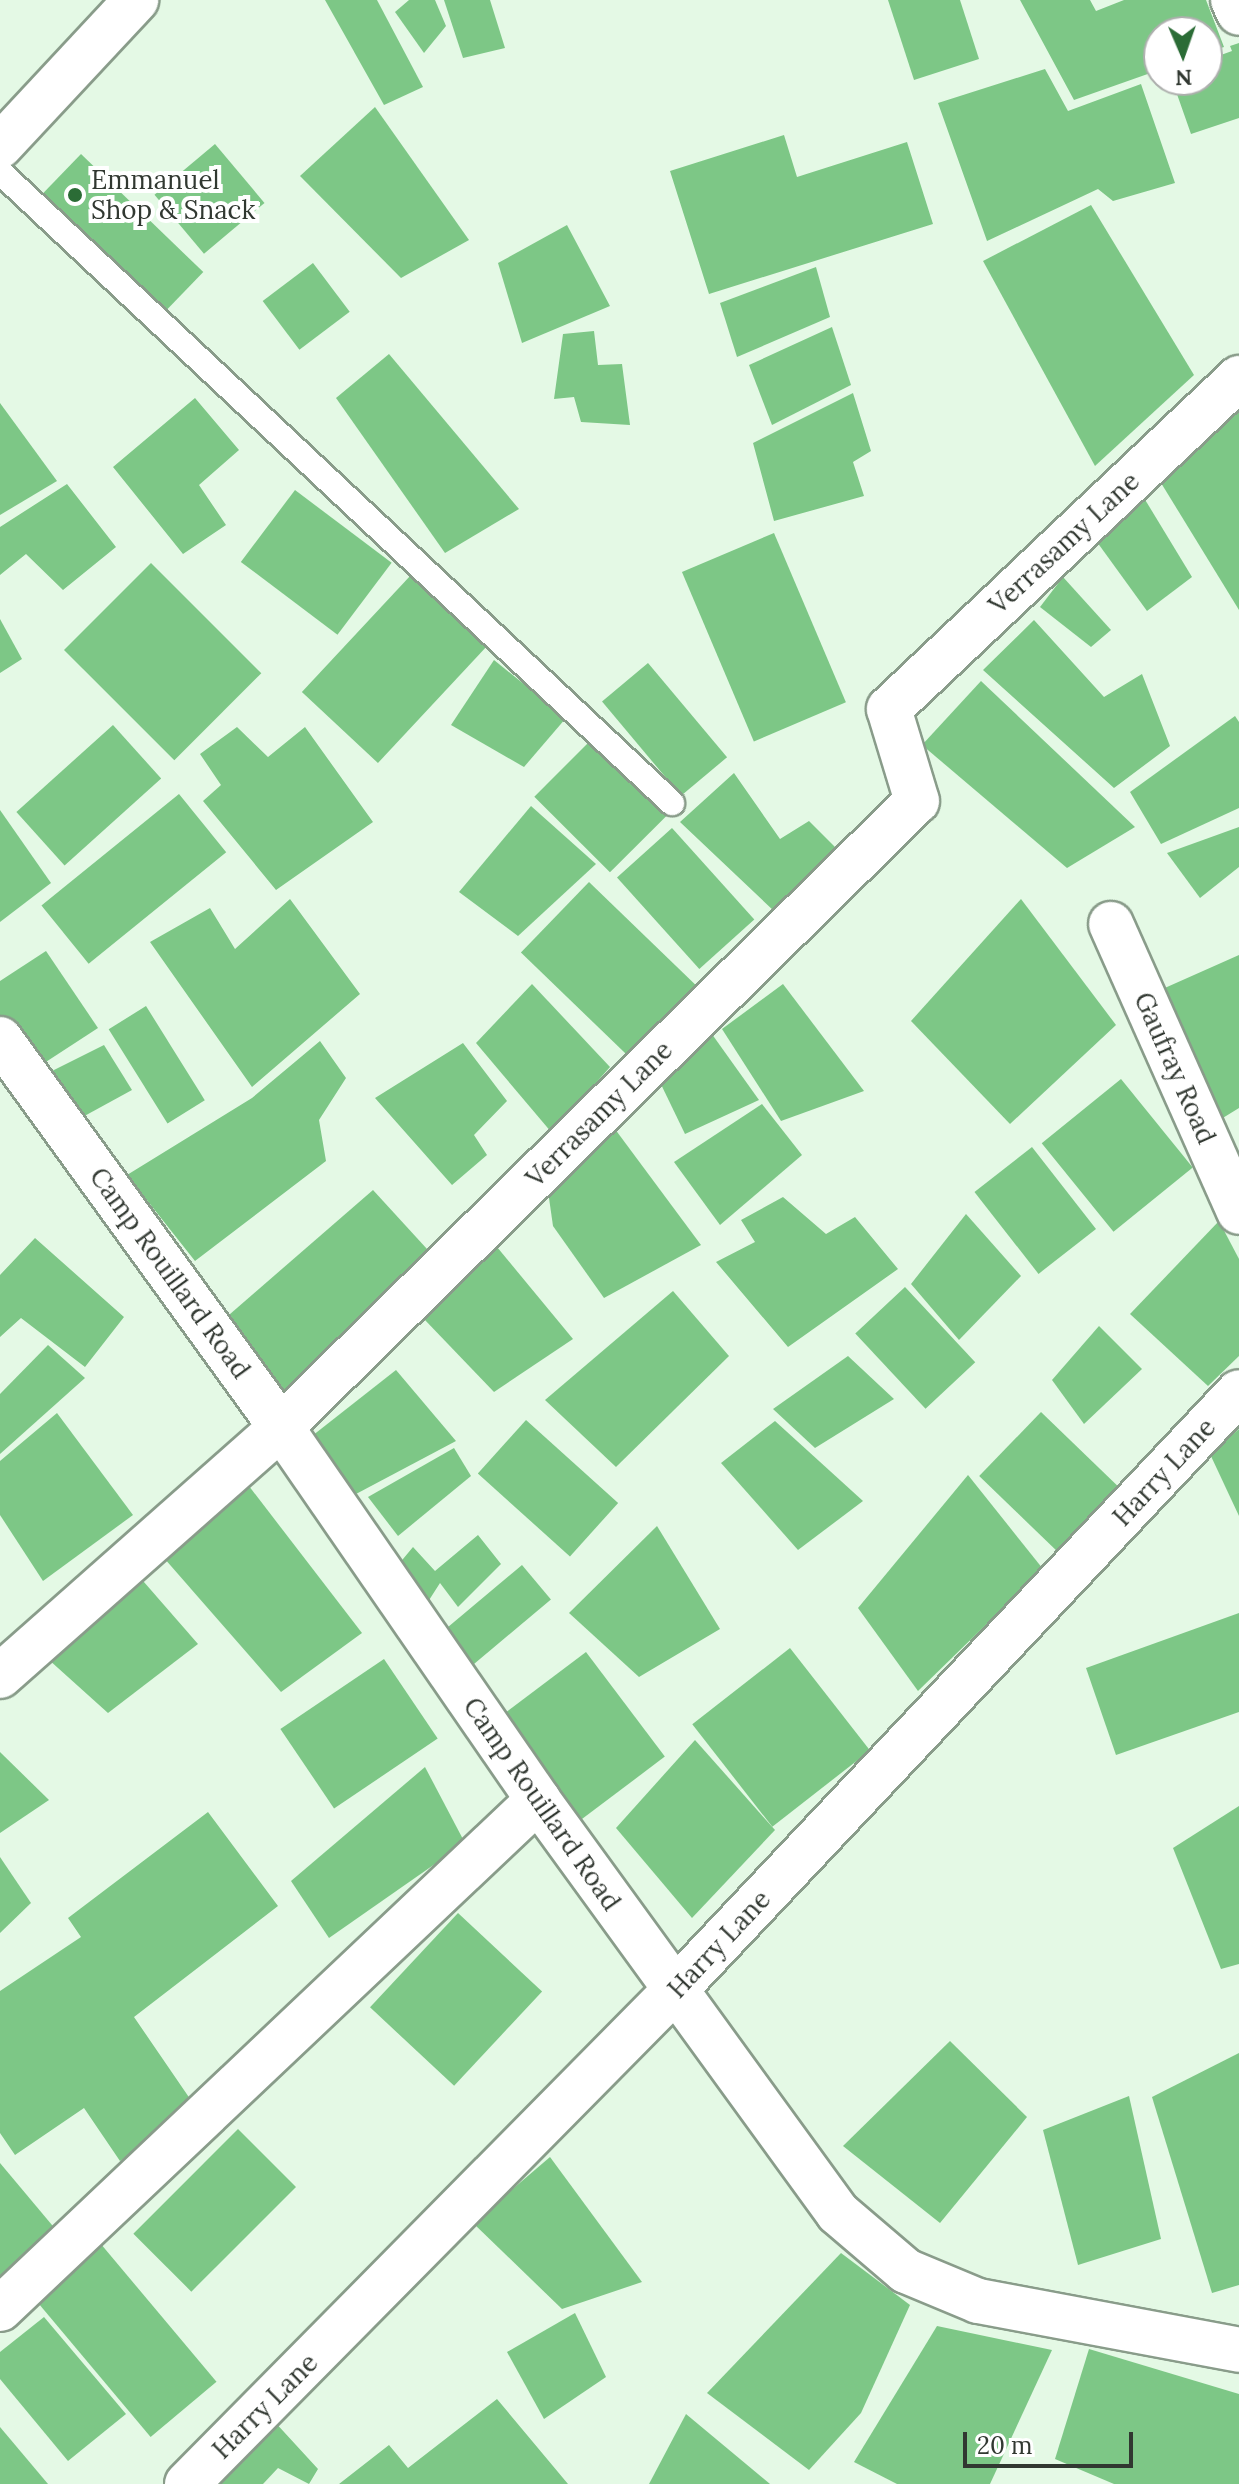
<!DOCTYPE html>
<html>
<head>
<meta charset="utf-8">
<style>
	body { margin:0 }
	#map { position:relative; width:1239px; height:2484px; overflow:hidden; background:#e4f9e5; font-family:Lora,serif }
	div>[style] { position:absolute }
	.building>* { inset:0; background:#7dc786; transform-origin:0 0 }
	.roads { filter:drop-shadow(2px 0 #899c8a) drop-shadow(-2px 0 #899c8a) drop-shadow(0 2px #899c8a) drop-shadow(0 -2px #899c8a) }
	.lane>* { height:24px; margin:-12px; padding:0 12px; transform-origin:12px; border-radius:12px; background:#fff }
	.street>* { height:44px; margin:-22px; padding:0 22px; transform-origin:22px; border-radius:22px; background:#fff }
	.dots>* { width:22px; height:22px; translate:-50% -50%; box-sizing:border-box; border:4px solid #fff; border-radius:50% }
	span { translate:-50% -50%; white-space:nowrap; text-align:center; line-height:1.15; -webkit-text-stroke:8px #fff; paint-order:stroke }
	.poi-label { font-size:26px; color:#313831 }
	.left { translate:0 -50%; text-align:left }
	.street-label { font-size:26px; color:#313831 }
	.north { position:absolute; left:1143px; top:16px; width:80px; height:80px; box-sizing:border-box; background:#fff; border:2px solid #adafad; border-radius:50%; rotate:178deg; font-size:22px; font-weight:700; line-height:32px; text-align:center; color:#313831 }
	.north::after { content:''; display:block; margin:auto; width:28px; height:36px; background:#2b6c36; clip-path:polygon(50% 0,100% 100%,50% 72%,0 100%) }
	.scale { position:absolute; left:963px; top:2432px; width:170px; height:36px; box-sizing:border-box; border:4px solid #313831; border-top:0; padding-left:10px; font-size:24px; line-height:28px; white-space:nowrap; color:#313831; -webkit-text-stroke:6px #fff; paint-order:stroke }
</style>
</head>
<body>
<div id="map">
	<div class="building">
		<i style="clip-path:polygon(325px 0,377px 0,423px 87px,384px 105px)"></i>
		<i style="clip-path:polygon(409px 0,435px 0,446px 26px,424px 53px,395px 12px)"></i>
		<i style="clip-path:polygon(444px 0,490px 0,505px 48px,463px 58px)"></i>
		<i style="clip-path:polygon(888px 0,960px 0,979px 59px,914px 80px)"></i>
		<i style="clip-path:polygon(1020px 0,1090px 0,1096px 11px,1124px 0,1206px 0,1224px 47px,1207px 52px,1207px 32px,1159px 32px,1159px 70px,1074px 100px)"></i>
		<i style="clip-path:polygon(1239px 43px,1239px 118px,1191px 134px,1172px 80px,1207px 80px,1207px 60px,1232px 51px,1230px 46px)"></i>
		<i style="clip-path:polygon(1045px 69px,1068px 111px,1141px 84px,1175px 183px,1113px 201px,1098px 189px,987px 241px,938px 103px)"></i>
		<i style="clip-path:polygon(375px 107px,469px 240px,401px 278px,300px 176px)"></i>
		<i style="clip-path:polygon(784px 135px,797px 177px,907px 142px,933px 224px,709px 294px,670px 171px)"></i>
		<i style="left:215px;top:144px;width:77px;height:79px;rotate:50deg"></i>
		<i style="left:81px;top:154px;width:170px;height:57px;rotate:44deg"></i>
		<i style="clip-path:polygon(1091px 205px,1194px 375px,1095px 466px,983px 261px)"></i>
		<i style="clip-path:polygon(567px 225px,610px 306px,522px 343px,498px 263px)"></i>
		<i style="left:313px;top:263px;width:61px;height:63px;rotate:53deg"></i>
		<i style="clip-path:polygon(816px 267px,830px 317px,737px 357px,720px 303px)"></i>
		<i style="clip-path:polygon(832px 327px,851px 385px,772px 425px,749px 365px)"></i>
		<i style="clip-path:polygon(594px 331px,598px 365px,622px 364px,630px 425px,581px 422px,574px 397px,554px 399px,563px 334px)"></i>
		<i style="clip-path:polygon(389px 354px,519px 509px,445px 553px,336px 398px)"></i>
		<i style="clip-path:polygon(853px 393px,871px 451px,853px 462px,864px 496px,774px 521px,753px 443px)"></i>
		<i style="clip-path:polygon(1239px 396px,1239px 610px,1158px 478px)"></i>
		<i style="clip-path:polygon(195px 398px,239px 450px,199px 485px,226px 525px,183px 554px,113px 467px)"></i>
		<i style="clip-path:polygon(0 403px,57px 481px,0 515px)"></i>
		<i style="clip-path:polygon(67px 484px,116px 547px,63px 590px,26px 554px,0 575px,0 527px)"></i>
		<i style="left:295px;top:490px;width:121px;height:90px;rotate:37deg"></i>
		<i style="clip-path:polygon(1141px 493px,1192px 577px,1147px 611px,1097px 542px)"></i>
		<i style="left:774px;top:533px;width:184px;height:100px;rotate:67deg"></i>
		<i style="left:151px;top:563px;width:156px;height:123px;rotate:45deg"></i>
		<i style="left:411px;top:575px;width:104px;height:160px;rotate:43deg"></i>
		<i style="clip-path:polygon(1063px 577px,1111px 630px,1091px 647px,1040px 607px)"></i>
		<i style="clip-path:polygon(0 619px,22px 659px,0 673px)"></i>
		<i style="clip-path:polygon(1034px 620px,1104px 697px,1142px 674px,1170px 746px,1114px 788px,983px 670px)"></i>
		<i style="clip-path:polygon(494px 660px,566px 718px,524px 767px,451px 725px)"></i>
		<i style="left:648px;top:663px;width:123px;height:60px;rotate:50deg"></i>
		<i style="clip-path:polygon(981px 681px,1135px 827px,1067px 868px,922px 745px)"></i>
		<i style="clip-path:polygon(1235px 716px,1239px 722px,1239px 808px,1161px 844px,1130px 792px)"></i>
		<i style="left:113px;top:725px;width:72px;height:130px;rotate:48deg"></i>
		<i style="clip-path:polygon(237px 727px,268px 757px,305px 727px,373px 822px,276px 890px,203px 801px,221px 785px,200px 754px)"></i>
		<i style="left:593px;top:738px;width:107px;height:83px;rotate:45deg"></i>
		<i style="clip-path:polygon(734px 773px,780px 839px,809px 821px,846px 858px,775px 912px,680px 822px)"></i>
		<i style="left:179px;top:794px;width:75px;height:177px;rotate:51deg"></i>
		<i style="clip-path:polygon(531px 806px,596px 864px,518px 936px,459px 892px)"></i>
		<i style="clip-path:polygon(0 810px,51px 883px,0 922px)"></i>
		<i style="clip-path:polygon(1239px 827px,1239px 867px,1200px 898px,1167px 853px)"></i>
		<i style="left:672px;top:828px;width:123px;height:74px;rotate:48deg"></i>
		<i style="left:589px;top:882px;width:153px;height:98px;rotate:44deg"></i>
		<i style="clip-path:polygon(290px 899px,360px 994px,252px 1087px,150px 942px,210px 908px,235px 949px)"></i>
		<i style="clip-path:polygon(1021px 899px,1116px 1025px,1010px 1124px,911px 1021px)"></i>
		<i style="clip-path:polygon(46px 951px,98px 1028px,32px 1071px,0 1028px,0 981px)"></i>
		<i style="clip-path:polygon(1239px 955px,1239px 1108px,1213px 1124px,1158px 991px)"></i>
		<i style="clip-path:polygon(532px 984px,610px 1067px,552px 1133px,476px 1043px)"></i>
		<i style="clip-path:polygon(783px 984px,864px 1091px,781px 1121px,722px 1029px)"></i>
		<i style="left:146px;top:1006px;width:111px;height:44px;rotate:58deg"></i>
		<i style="clip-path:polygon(709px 1030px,759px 1100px,685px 1134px,656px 1074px)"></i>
		<i style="clip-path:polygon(320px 1041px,346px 1078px,319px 1120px,326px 1161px,195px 1261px,127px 1175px,252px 1098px)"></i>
		<i style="clip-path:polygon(463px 1043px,507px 1101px,474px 1135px,487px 1155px,452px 1185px,375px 1098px)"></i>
		<i style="clip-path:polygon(104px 1045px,132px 1090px,68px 1125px,36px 1079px)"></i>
		<i style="left:1121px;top:1079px;width:114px;height:102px;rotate:51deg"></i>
		<i style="clip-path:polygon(762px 1104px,802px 1155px,720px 1225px,674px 1162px)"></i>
		<i style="clip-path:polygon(609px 1121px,701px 1245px,604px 1298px,553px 1226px,547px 1184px)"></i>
		<i style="left:1032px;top:1147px;width:104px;height:73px;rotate:52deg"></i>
		<i style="clip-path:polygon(373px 1190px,438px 1261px,286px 1407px,222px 1321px)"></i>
		<i style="clip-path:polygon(783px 1197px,826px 1234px,855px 1217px,898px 1269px,788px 1347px,716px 1262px,755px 1242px,741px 1220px)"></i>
		<i style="clip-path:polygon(966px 1214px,1021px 1276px,959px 1340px,911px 1284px)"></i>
		<i style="clip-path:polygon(1219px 1221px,1239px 1259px,1239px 1356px,1208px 1386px,1130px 1314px)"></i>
		<i style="clip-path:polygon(35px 1238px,124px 1317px,85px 1367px,21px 1318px,0 1337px,0 1275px)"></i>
		<i style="clip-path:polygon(497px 1247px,573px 1339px,494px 1392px,424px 1319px)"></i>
		<i style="left:905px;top:1287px;width:103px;height:68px;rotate:47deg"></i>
		<i style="clip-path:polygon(673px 1291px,729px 1356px,616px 1467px,545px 1400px)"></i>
		<i style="clip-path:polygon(1099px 1326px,1142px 1369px,1084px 1424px,1052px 1380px)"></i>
		<i style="clip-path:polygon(48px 1345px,85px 1378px,0 1454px,0 1394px)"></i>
		<i style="clip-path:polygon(848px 1356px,894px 1399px,815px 1448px,773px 1409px)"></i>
		<i style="clip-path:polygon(396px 1370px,456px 1441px,356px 1494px,312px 1436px)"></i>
		<i style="left:1041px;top:1412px;width:112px;height:89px;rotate:44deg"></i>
		<i style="clip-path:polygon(57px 1413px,133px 1515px,43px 1581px,0 1515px,0 1461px)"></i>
		<i style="left:526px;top:1420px;width:124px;height:72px;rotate:42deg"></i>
		<i style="clip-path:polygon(775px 1421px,863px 1501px,798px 1550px,721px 1463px)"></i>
		<i style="clip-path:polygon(1239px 1429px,1239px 1516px,1210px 1454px)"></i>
		<i style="clip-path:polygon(454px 1448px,471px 1476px,398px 1536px,368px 1497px)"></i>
		<i style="clip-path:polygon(968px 1475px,1043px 1569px,918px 1691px,858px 1608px)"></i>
		<i style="clip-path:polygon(242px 1477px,362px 1633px,281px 1692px,157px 1550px)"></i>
		<i style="clip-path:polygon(657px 1526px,720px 1629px,639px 1677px,569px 1613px)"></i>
		<i style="clip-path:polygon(478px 1535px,501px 1564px,458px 1607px,440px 1583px,424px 1608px,393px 1571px,413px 1547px,435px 1571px)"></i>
		<i style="left:522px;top:1565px;width:45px;height:114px;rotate:50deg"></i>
		<i style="clip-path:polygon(130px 1566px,198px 1644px,108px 1713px,38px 1650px)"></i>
		<i style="clip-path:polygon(1239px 1613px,1239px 1712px,1116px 1755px,1086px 1668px)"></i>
		<i style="left:790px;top:1648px;width:130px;height:124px;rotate:52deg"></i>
		<i style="left:586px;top:1652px;width:131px;height:110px;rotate:53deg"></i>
		<i style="left:384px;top:1659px;width:96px;height:125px;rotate:56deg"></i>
		<i style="clip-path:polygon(695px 1740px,775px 1830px,692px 1918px,616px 1828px)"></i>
		<i style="clip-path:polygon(0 1752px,49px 1800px,0 1833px)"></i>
		<i style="clip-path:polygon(425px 1767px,465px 1843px,329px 1938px,291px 1881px)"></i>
		<i style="clip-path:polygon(1239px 1806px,1239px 1964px,1221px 1969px,1173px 1848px)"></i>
		<i style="clip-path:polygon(208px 1812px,278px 1906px,134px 2017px,197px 2109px,120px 2161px,84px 2108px,15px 2155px,0 2133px,0 1991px,81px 1937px,68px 1918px)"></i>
		<i style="clip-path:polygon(0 1857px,31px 1903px,0 1933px)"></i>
		<i style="left:458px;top:1913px;width:115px;height:129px;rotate:43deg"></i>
		<i style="clip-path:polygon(950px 2041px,1027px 2117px,940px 2223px,843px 2146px)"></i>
		<i style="clip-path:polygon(1239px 2053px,1239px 2285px,1212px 2293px,1152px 2097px)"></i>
		<i style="clip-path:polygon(1129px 2096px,1161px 2239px,1078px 2265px,1043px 2130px)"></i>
		<i style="left:238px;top:2129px;width:82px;height:148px;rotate:45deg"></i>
		<i style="clip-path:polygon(550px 2157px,642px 2282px,562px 2309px,473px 2223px)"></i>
		<i style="clip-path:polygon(0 2163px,57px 2231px,0 2277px)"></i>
		<i style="left:95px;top:2237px;width:189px;height:86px;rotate:50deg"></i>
		<i style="clip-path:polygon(841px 2253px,910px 2305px,861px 2413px,809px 2470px,707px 2393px)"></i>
		<i style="clip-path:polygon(575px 2313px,606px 2377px,544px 2419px,507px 2352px)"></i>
		<i style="clip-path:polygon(44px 2317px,126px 2414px,68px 2461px,0 2379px,0 2352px)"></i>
		<i style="clip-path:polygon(937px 2326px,1052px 2350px,990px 2484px,897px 2484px,854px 2462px)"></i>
		<i style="clip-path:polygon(1089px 2349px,1239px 2394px,1239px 2484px,1114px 2484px,1055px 2459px)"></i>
		<i style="clip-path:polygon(497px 2399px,568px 2484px,339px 2484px,389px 2445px,408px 2468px)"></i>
		<i style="clip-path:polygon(686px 2414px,770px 2484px,649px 2484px)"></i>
		<i style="clip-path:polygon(273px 2420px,318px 2469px,309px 2484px,278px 2468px,263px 2484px,218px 2484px)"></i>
		<i style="clip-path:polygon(0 2427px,48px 2484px,0 2484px)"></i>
	</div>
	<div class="roads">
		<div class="lane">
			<i style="left:0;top:172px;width:922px;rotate:43.2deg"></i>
		</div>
		<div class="street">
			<i style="left:1233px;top:0;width:14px;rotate:65deg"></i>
			<i style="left:0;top:146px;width:200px;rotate:-47deg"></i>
			<i style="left:1111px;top:924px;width:315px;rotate:66deg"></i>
			<i style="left:0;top:1039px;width:479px;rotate:54.1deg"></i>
			<i style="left:281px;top:1427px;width:453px;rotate:55.4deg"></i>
			<i style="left:538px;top:1800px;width:510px;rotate:54.01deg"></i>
			<i style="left:838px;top:2213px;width:89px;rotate:40.5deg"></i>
			<i style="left:906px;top:2271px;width:78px;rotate:22.6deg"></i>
			<i style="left:978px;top:2301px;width:266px;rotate:10.6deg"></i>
			<i style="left:0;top:1676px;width:375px;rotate:-41.5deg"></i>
			<i style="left:281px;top:1427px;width:892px;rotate:-44.55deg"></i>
			<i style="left:917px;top:801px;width:96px;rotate:-106.9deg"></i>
			<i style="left:889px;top:709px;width:482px;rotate:-43.4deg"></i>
			<i style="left:0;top:2309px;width:741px;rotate:-43.41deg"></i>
			<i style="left:187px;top:2484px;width:693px;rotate:-45.35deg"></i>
			<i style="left:674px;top:1991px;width:823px;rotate:-46.67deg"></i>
		</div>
	</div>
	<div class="dots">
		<i style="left:75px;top:195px;background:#2b6c36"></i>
	</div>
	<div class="poi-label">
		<span class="left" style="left:91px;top:195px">Emmanuel<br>Shop &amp; Snack</span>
	</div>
	<div class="street-label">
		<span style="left:1064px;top:543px;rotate:-43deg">Verrasamy Lane</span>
		<span style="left:1175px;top:1068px;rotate:66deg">Gaufray Road</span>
		<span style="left:599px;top:1114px;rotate:-45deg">Verrasamy Lane</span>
		<span style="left:170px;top:1273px;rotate:54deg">Camp Rouillard Road</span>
		<span style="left:1164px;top:1472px;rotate:-47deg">Harry Lane</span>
		<span style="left:542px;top:1804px;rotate:55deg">Camp Rouillard Road</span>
		<span style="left:719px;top:1944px;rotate:-47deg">Harry Lane</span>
		<span style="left:265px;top:2406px;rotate:-45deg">Harry Lane</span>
	</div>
	<div class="north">N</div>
	<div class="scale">20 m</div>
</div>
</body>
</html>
